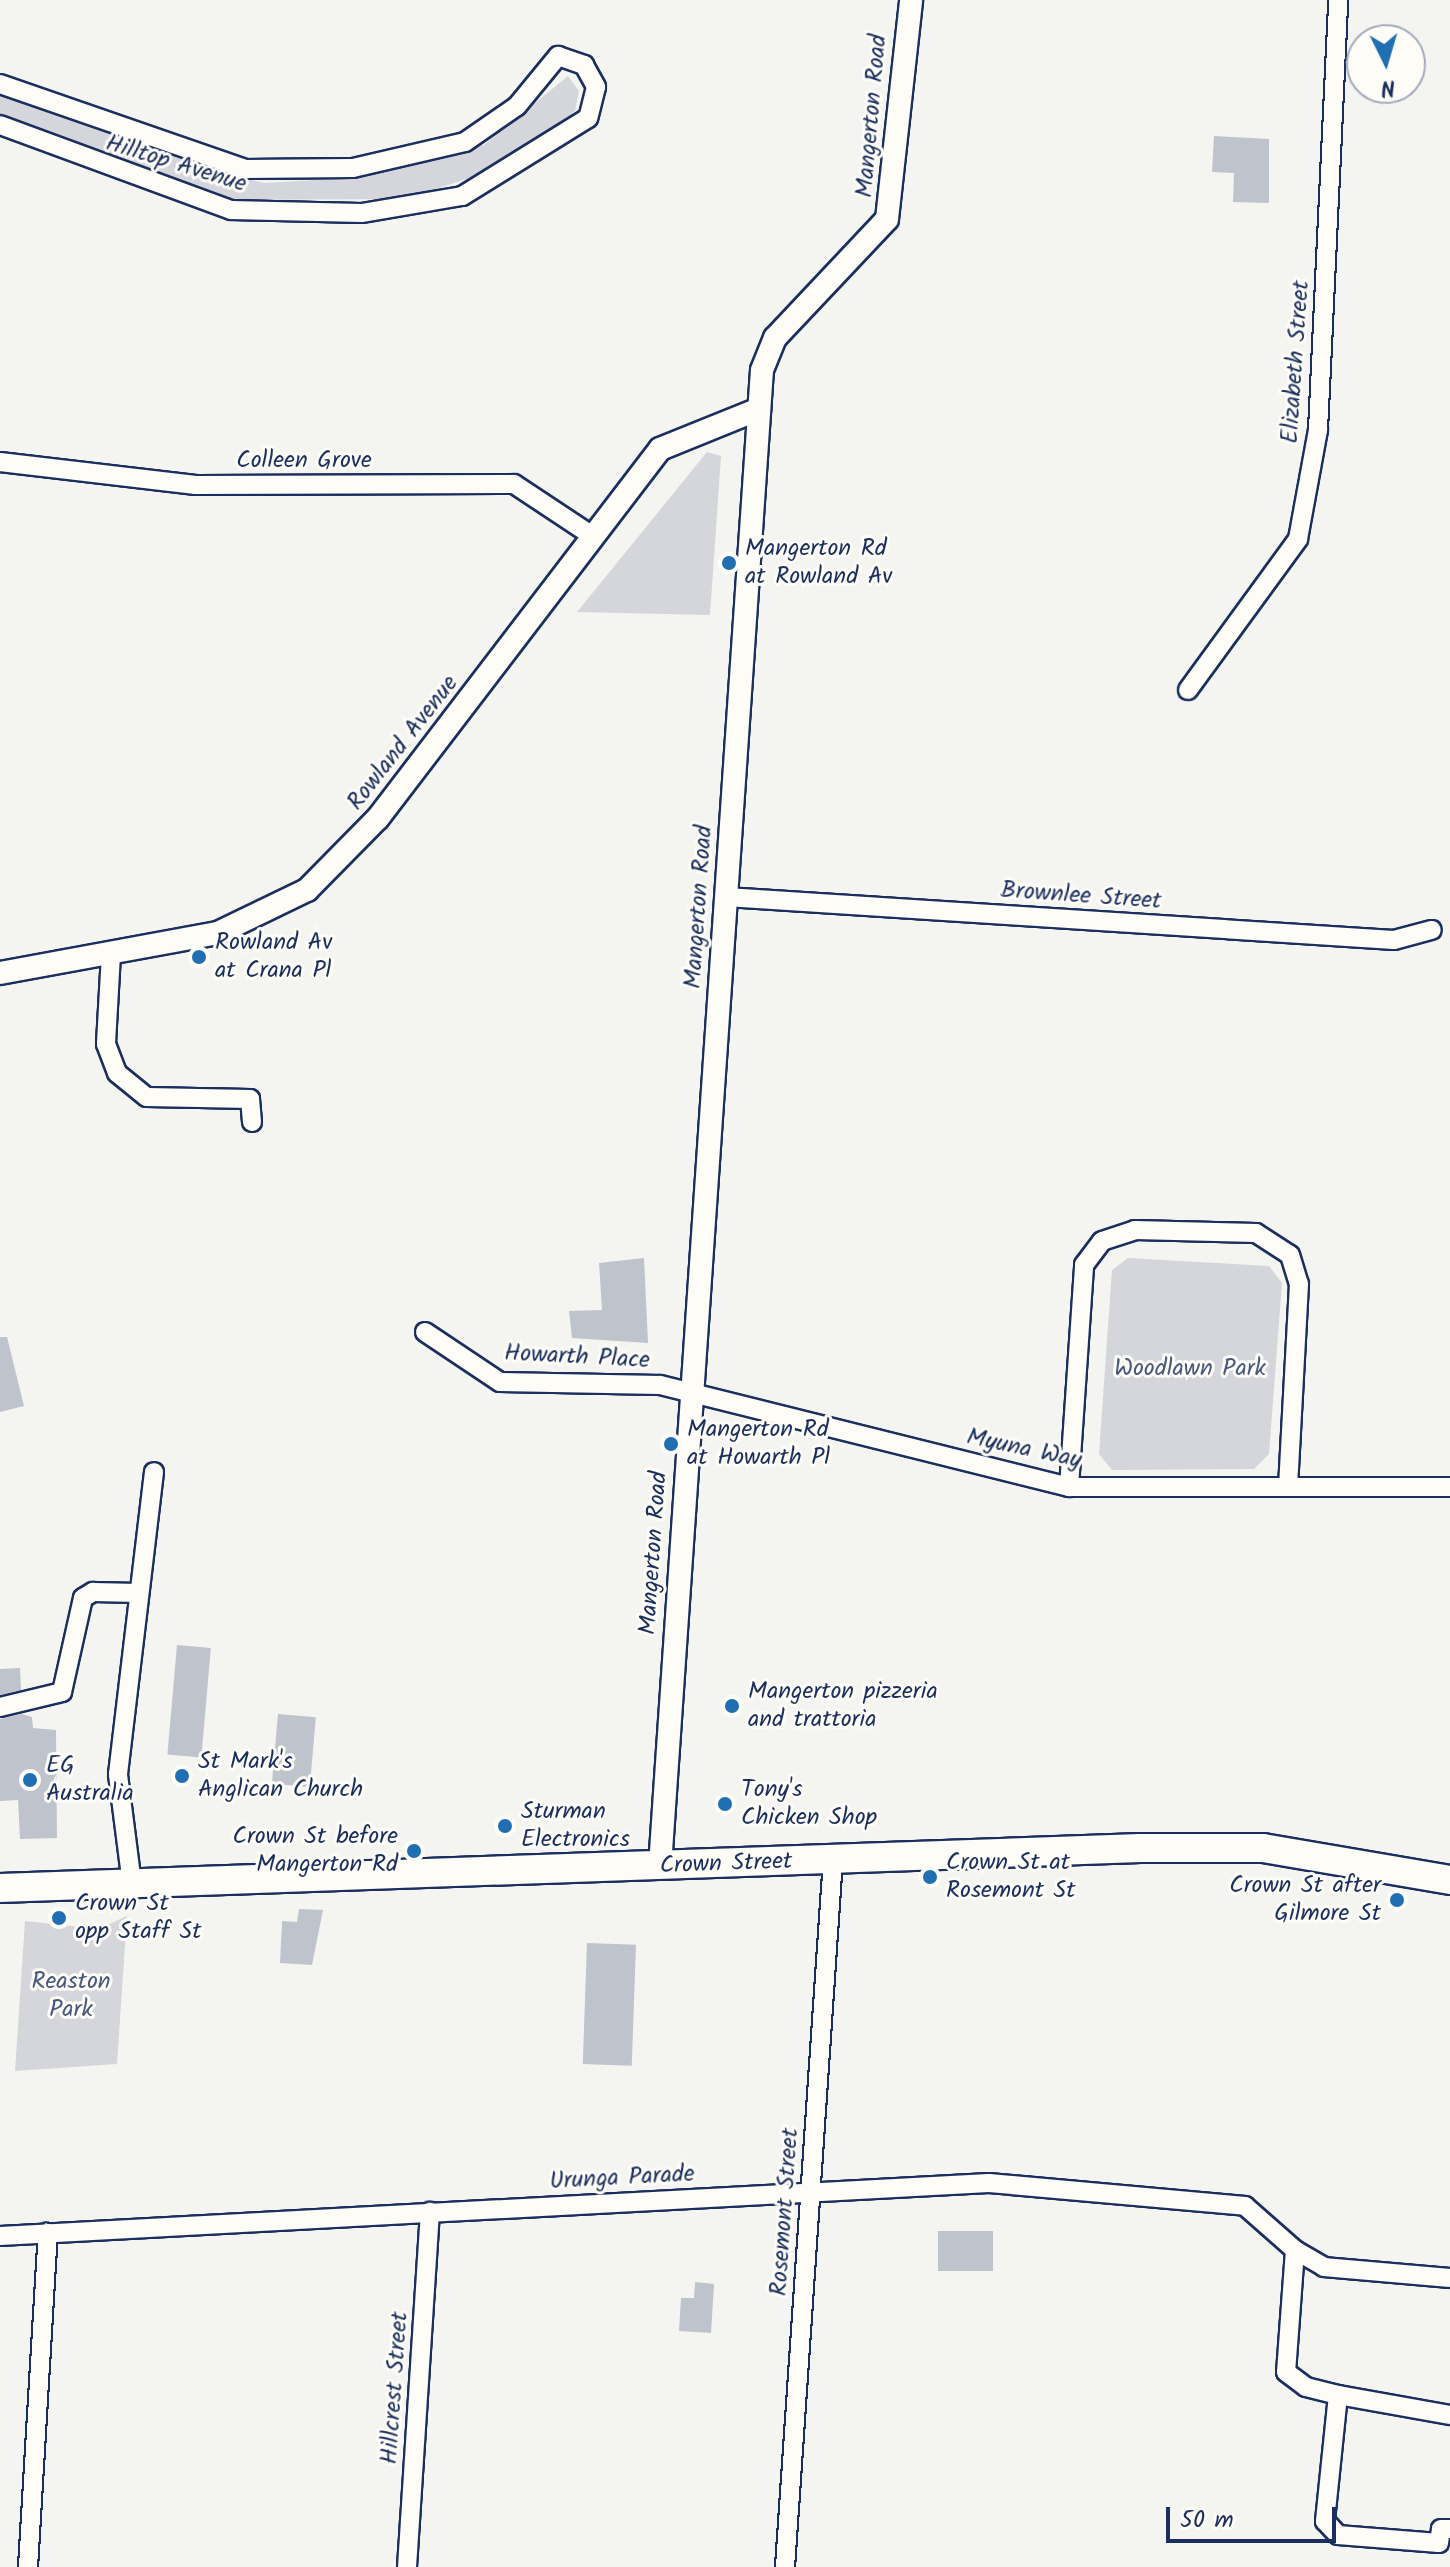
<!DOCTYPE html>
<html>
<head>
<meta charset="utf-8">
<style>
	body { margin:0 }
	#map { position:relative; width:1450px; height:2567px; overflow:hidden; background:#f4f4f1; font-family:Kalam,sans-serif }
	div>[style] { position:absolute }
	.green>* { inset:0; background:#d4d6db }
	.building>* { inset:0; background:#bfc3cc; transform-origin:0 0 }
	.roads { filter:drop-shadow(2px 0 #1b2f5e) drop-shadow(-2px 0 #1b2f5e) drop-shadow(0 2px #1b2f5e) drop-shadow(0 -2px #1b2f5e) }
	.minor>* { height:18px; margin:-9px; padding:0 9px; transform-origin:9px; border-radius:9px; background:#fdfcf7 }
	.tertiary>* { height:22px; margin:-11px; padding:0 11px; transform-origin:11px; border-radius:11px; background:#fdfcf7 }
	.primary>* { height:28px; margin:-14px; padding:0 14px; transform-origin:14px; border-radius:14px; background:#fdfcf7 }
	.dots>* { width:22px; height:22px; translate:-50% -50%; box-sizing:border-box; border:4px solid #fdfcf7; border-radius:50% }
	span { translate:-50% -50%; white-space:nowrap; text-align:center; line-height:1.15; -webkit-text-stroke:6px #fdfcf7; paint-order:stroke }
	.street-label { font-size:24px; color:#1b2f5e }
	.poi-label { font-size:24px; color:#1b2f5e }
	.left { translate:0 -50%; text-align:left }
	.right { translate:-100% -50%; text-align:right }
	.park-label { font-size:24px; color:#49597d }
	.north { position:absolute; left:1346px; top:24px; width:80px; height:80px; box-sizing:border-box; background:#fdfcf7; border:2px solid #a3aaba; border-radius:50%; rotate:175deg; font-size:22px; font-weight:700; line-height:32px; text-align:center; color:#1b2f5e }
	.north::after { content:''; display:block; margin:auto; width:28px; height:36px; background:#1f6fb2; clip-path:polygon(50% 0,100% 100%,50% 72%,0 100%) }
	.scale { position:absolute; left:1166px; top:2507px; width:170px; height:36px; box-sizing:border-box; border:4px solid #1b2f5e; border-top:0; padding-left:10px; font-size:24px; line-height:28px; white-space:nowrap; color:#1b2f5e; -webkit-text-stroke:6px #fdfcf7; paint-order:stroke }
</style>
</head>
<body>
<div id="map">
	<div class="green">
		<i style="clip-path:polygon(568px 76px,579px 91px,575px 111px,536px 141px,469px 178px,406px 199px,225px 200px,0 114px,0 91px,213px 171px,264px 183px,350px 178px,484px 145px)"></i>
		<i style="clip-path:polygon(707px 452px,721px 456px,710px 615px,577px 612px)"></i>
		<i style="clip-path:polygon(1128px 1258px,1269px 1266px,1282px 1283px,1269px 1454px,1254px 1469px,1112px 1470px,1099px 1454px,1112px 1270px)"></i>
		<i style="clip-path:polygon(127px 1916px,117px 2064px,15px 2071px,25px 1921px,99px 1929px)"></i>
	</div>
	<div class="building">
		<i style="clip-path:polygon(1214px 136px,1269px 139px,1269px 203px,1233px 202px,1234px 173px,1212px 172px)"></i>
		<i style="clip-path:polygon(644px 1258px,648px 1343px,572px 1338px,569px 1311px,602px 1310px,599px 1263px)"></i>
		<i style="clip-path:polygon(0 1337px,7px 1337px,24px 1406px,0 1412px)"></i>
		<i style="left:177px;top:1645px;width:34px;height:110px;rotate:5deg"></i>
		<i style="clip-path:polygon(20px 1668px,21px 1690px,0 1695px,0 1669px)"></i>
		<i style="clip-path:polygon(22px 1714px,32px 1717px,33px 1728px,56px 1730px,57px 1838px,20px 1839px,18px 1800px,0 1801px,0 1719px)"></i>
		<i style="left:278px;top:1714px;width:38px;height:70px;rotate:5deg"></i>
		<i style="clip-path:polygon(299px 1909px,323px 1910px,312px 1965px,280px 1963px,282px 1921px,297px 1922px)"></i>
		<i style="left:587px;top:1943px;width:49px;height:121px;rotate:2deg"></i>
		<i style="left:993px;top:2231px;width:40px;height:55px;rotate:90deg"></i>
		<i style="clip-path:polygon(695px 2282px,714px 2284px,711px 2333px,679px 2331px,681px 2298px,694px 2298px)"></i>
	</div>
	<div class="roads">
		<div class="minor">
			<i style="left:0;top:84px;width:259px;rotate:19.1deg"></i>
			<i style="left:245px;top:169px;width:108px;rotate:-0.5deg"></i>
			<i style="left:353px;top:168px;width:115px;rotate:-13.1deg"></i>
			<i style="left:465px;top:142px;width:63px;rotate:-34.7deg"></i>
			<i style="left:517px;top:106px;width:65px;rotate:-50.6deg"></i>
			<i style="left:558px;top:56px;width:28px;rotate:19deg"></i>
			<i style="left:584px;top:65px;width:25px;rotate:61deg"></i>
			<i style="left:596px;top:87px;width:32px;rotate:104deg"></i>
			<i style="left:588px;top:118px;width:148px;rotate:148.2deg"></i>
			<i style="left:462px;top:196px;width:102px;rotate:170.4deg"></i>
			<i style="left:361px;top:213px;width:130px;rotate:-178.7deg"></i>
			<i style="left:231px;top:210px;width:246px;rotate:-159.8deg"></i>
			<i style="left:0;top:462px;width:197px;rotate:6.7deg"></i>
			<i style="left:196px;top:485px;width:318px;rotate:-0.2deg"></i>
			<i style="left:514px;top:484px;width:96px;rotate:33.5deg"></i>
			<i style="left:1188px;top:690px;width:187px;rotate:-53.9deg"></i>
			<i style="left:1298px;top:539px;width:111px;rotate:-79.6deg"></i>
			<i style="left:1318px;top:430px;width:430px;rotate:-87.3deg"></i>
			<i style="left:726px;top:897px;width:669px;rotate:3.68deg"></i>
			<i style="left:1394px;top:940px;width:39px;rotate:-15deg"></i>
			<i style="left:111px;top:954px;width:90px;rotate:93.2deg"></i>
			<i style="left:106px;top:1044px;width:31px;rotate:69deg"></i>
			<i style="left:117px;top:1073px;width:38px;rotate:39deg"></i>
			<i style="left:147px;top:1097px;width:103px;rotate:1.1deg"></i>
			<i style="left:250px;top:1099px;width:23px;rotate:85deg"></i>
			<i style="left:425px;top:1332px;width:90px;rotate:33.7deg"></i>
			<i style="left:500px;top:1382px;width:160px;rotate:1.1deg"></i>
			<i style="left:660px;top:1385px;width:422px;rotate:14deg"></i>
			<i style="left:1069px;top:1487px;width:381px"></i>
			<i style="left:1069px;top:1487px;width:223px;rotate:-86.1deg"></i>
			<i style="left:1084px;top:1265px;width:30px;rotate:-53deg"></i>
			<i style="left:1102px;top:1241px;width:35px;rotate:-18deg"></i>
			<i style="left:1135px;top:1230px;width:121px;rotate:1.4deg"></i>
			<i style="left:1256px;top:1233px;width:40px;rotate:32.9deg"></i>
			<i style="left:1290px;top:1255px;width:30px;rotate:73deg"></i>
			<i style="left:1299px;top:1284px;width:203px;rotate:93.1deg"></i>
			<i style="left:0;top:1707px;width:64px;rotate:-13.6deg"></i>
			<i style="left:62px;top:1692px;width:96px;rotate:-77.4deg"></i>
			<i style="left:83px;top:1598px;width:12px;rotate:-31deg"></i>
			<i style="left:93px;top:1592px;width:46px;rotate:1.2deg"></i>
			<i style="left:132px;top:1884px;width:111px;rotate:-97.3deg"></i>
			<i style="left:118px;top:1774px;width:304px;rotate:-83.2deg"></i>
			<i style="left:0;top:2236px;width:990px;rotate:-3.07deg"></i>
			<i style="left:989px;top:2183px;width:257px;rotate:5.1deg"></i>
			<i style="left:1245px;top:2206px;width:67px;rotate:41.3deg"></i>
			<i style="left:1295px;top:2250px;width:122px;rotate:94.2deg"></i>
			<i style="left:1286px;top:2372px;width:25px;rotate:37deg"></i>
			<i style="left:1306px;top:2387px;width:33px;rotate:14deg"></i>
			<i style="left:1338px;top:2395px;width:127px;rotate:95.9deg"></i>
			<i style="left:1325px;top:2521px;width:19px;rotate:47deg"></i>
			<i style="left:1338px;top:2535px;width:101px;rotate:4.5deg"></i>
			<i style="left:1439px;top:2543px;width:14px;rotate:-82deg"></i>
			<i style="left:1441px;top:2529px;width:9px"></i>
			<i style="left:1295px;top:2250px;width:34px;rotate:30deg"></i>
			<i style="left:1324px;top:2267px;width:126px;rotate:5deg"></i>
			<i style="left:1338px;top:2395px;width:114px;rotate:10.1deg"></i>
			<i style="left:28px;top:2567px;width:335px;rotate:-86.6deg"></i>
			<i style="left:407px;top:2567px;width:356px;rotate:-86.3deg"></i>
			<i style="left:785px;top:2567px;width:709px;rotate:-86.12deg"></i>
		</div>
		<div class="tertiary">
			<i style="left:0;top:973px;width:222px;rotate:-10.4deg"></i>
			<i style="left:218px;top:933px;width:99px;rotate:-25.8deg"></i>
			<i style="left:307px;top:890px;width:101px;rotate:-45.4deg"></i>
			<i style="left:378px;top:818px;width:464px;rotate:-52.6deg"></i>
			<i style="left:660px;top:449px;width:107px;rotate:-22deg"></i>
			<i style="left:660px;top:1866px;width:1499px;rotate:-86.1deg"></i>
			<i style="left:762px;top:370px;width:35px;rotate:-68deg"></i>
			<i style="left:775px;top:338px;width:163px;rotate:-46.7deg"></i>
			<i style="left:887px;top:219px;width:220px;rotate:-83.7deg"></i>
		</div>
		<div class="primary">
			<i style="left:0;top:1888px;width:1141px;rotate:-2.01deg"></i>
			<i style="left:1140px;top:1848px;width:123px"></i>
			<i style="left:1263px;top:1848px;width:190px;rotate:9.7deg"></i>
		</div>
	</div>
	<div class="dots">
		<i style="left:729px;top:563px;background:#1f6fb2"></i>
		<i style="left:199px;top:957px;background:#1f6fb2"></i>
		<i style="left:671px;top:1444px;background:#1f6fb2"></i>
		<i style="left:732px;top:1706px;background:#1f6fb2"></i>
		<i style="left:182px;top:1776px;background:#1f6fb2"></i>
		<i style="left:30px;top:1780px;background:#1f6fb2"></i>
		<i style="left:725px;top:1804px;background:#1f6fb2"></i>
		<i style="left:505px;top:1826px;background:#1f6fb2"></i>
		<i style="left:414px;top:1851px;background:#1f6fb2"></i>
		<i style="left:930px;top:1877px;background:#1f6fb2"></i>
		<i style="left:1397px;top:1900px;background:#1f6fb2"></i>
		<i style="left:59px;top:1918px;background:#1f6fb2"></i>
	</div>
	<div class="street-label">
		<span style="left:872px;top:116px;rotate:-85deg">Mangerton Road</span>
		<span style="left:176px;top:164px;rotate:17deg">Hilltop Avenue</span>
		<span style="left:1296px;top:362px;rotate:-86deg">Elizabeth Street</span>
		<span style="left:304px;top:461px">Colleen Grove</span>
		<span style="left:403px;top:743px;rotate:-52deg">Rowland Avenue</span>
		<span style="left:1081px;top:896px;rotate:4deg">Brownlee Street</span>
		<span style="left:699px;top:907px;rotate:-86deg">Mangerton Road</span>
		<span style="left:577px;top:1357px;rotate:3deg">Howarth Place</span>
		<span style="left:1024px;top:1449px;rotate:12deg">Myuna Way</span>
		<span style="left:654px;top:1553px;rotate:-86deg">Mangerton Road</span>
		<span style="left:726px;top:1864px;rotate:-2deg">Crown Street</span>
		<span style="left:622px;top:2178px;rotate:-3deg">Urunga Parade</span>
		<span style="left:785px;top:2212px;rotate:-86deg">Rosemont Street</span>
		<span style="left:395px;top:2388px;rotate:-86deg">Hillcrest Street</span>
	</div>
	<div class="poi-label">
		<span class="left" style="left:745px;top:563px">Mangerton Rd<br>at Rowland Av</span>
		<span class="left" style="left:215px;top:957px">Rowland Av<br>at Crana Pl</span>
		<span class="left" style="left:687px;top:1444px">Mangerton Rd<br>at Howarth Pl</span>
		<span class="left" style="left:748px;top:1706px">Mangerton pizzeria<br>and trattoria</span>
		<span class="left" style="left:198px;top:1776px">St Mark's<br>Anglican Church</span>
		<span class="left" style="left:46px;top:1780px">EG<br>Australia</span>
		<span class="left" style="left:741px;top:1804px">Tony's<br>Chicken Shop</span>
		<span class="left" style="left:521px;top:1826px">Sturman<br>Electronics</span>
		<span class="right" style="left:398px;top:1851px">Crown St before<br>Mangerton Rd</span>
		<span class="left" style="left:946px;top:1877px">Crown St at<br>Rosemont St</span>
		<span class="right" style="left:1381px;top:1900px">Crown St after<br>Gilmore St</span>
		<span class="left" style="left:75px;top:1918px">Crown St<br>opp Staff St</span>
	</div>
	<div class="park-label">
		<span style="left:1190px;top:1369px">Woodlawn Park</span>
		<span style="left:71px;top:1996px">Reaston<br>Park</span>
	</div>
	<div class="north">N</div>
	<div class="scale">50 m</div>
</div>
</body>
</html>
